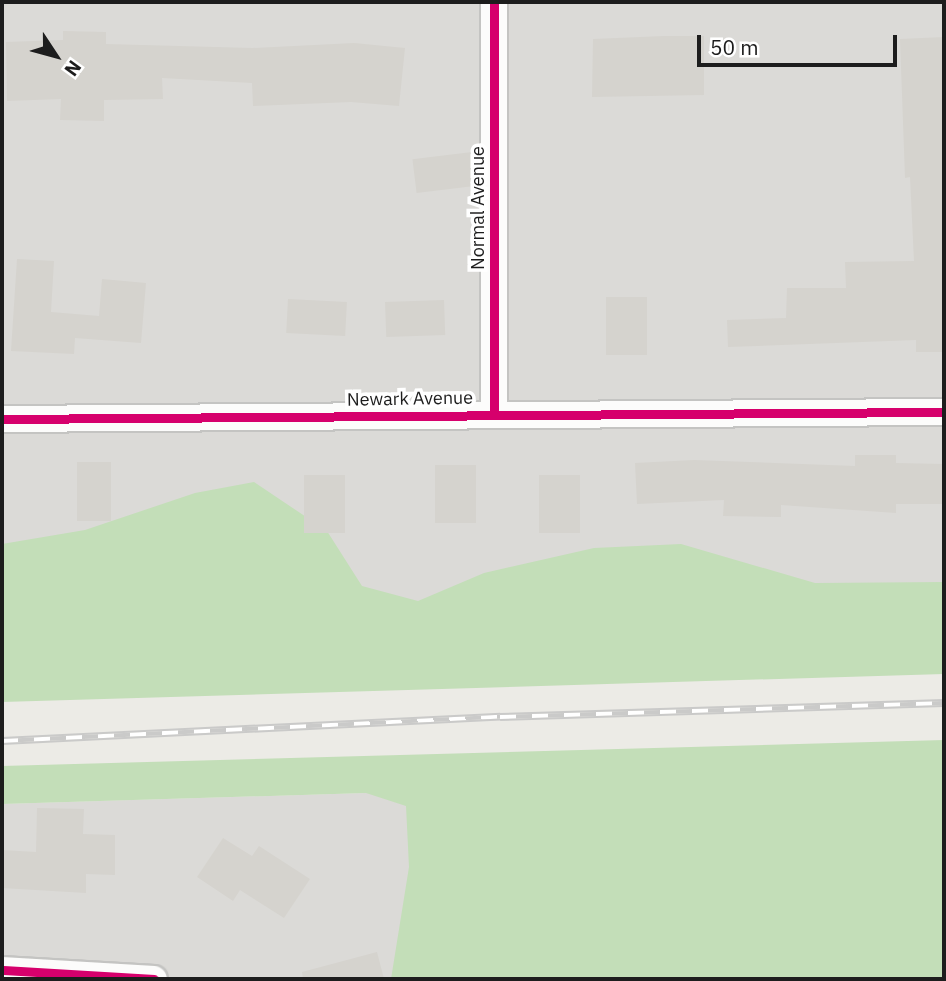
<!DOCTYPE html>
<html>
<head>
<meta charset="utf-8">
<style>
	body { margin:0 }
	#map { position:relative; width:946px; height:981px; overflow:hidden; background:#ecebe6; font-family:"IBM Plex Sans",sans-serif }
	div>[style] { position:absolute }
	.residential>* { inset:0; background:#dbdad7; transform-origin:0 0 }
	.forest>* { inset:0; background:#c3deb8 }
	.building>* { inset:0; background:#d5d3ce; transform-origin:0 0 }
	.roads { filter:drop-shadow(2px 0 #c4c4c2) drop-shadow(-2px 0 #c4c4c2) drop-shadow(0 2px #c4c4c2) drop-shadow(0 -2px #c4c4c2) }
	.street>* { height:26px; margin:-13px; padding:0 13px; transform-origin:13px; border-radius:13px; background:#fcfcfb }
	.rail>* { height:8px; margin-top:-4px; transform-origin:0; background:repeating-linear-gradient(90deg,#fff 0 16px,#cacac9 0 32px); box-sizing:border-box; border-block:2px solid #cacac9 }
	.cycleway>* { height:9px; margin:-4.5px; padding:0 4.5px; transform-origin:4.5px; border-radius:4.5px; background:#d6006c }
	span { translate:-50% -50%; white-space:nowrap; text-align:center; line-height:1.15; -webkit-text-stroke:7px #fff; paint-order:stroke }
	.street-label { font-size:18px; color:#1d1d1d }
	.frame { position:absolute; inset:0; border:4px solid #1d1d1d; pointer-events:none }
	.north { position:absolute; left:21px; top:21px; width:70px; height:70px; -webkit-text-stroke:5px #fff; paint-order:stroke; rotate:126deg; font-size:19px; font-weight:700; line-height:28px; text-align:center; color:#1d1d1d }
	.north::after { content:''; display:block; margin:auto; width:24px; height:32px; background:#1d1d1d; clip-path:polygon(50% 0,100% 100%,50% 72%,0 100%) }
	.scale { position:absolute; left:697px; top:35px; width:200px; height:32px; box-sizing:border-box; border:4px solid #1d1d1d; border-top:0; padding-left:9px; font-size:21px; line-height:24px; white-space:nowrap; color:#1d1d1d; -webkit-text-stroke:5px #fff; paint-order:stroke }
</style>
</head>
<body>
<div id="map">
	<div class="residential">
		<i style="left:2px;top:2px;width:942px;height:655px"></i>
		<i style="clip-path:polygon(366px 793px,485px 794px,467px 979px,2px 979px,2px 804px)"></i>
	</div>
	<div class="forest">
		<i style="clip-path:polygon(254px 482px,327px 531px,362px 586px,418px 601px,484px 573px,594px 548px,681px 544px,815px 583px,944px 582px,944px 674px,2px 702px,2px 544px,85px 530px,195px 493px)"></i>
		<i style="clip-path:polygon(944px 740px,944px 979px,391px 979px,409px 867px,406px 806px,366px 793px,2px 804px,2px 766px)"></i>
	</div>
	<div class="building">
		<i style="clip-path:polygon(63px 31px,106px 32px,106px 44px,252px 48px,354px 43px,405px 48px,399px 106px,351px 102px,253px 106px,252px 83px,162px 78px,163px 99px,104px 100px,104px 121px,60px 120px,61px 99px,7px 101px,6px 42px,63px 40px)"></i>
		<i style="clip-path:polygon(664px 36px,704px 36px,704px 95px,592px 97px,593px 39px)"></i>
		<i style="clip-path:polygon(944px 37px,944px 352px,916px 352px,916px 340px,728px 347px,727px 320px,786px 318px,787px 288px,846px 288px,845px 262px,914px 261px,910px 177px,905px 178px,900px 39px)"></i>
		<i style="left:472px;top:152px;width:34px;height:60px;rotate:83deg"></i>
		<i style="clip-path:polygon(17px 259px,54px 261px,51px 312px,99px 316px,102px 279px,146px 283px,141px 343px,75px 338px,74px 354px,11px 351px)"></i>
		<i style="left:606px;top:297px;width:41px;height:58px"></i>
		<i style="left:288px;top:299px;width:59px;height:34px;rotate:3deg"></i>
		<i style="left:444px;top:300px;width:35px;height:59px;rotate:88deg"></i>
		<i style="clip-path:polygon(855px 455px,896px 455px,896px 463px,944px 464px,944px 504px,896px 504px,896px 513px,781px 505px,781px 517px,723px 516px,724px 500px,637px 504px,635px 463px,694px 460px,855px 466px)"></i>
		<i style="left:77px;top:462px;width:34px;height:59px"></i>
		<i style="left:435px;top:465px;width:41px;height:58px"></i>
		<i style="left:304px;top:475px;width:41px;height:58px"></i>
		<i style="left:539px;top:475px;width:41px;height:58px"></i>
		<i style="clip-path:polygon(37px 808px,84px 809px,83px 834px,115px 835px,115px 875px,86px 874px,86px 893px,2px 888px,2px 850px,36px 852px)"></i>
		<i style="clip-path:polygon(223px 838px,252px 856px,259px 846px,310px 879px,284px 918px,240px 890px,233px 901px,197px 877px)"></i>
		<i style="clip-path:polygon(377px 952px,384px 979px,303px 979px,302px 972px)"></i>
	</div>
	<div class="roads">
		<div class="street">
			<i style="left:494px;top:414px;width:412px;rotate:-90deg"></i>
			<i style="left:2px;top:419px;width:942px;rotate:-0.43deg"></i>
			<i style="left:2px;top:970px;width:152px;rotate:3.4deg"></i>
		</div>
	</div>
	<div class="rail">
		<i style="left:2px;top:741px;width:499px;rotate:-2.8deg"></i>
		<i style="left:500px;top:717px;width:444px;rotate:-1.8deg"></i>
	</div>
	<div class="cycleway">
		<i style="left:494px;top:414px;width:412px;rotate:-90deg"></i>
		<i style="left:2px;top:419px;width:942px;rotate:-0.43deg"></i>
		<i style="left:2px;top:970px;width:152px;rotate:3.4deg"></i>
	</div>
	<div class="street-label">
		<span style="left:478px;top:208px;rotate:-90deg">Normal Avenue</span>
		<span style="left:410px;top:399px;rotate:-1deg">Newark Avenue</span>
	</div>
	<div class="frame"></div>
	<div class="north">N</div>
	<div class="scale">50 m</div>
</div>
</body>
</html>
